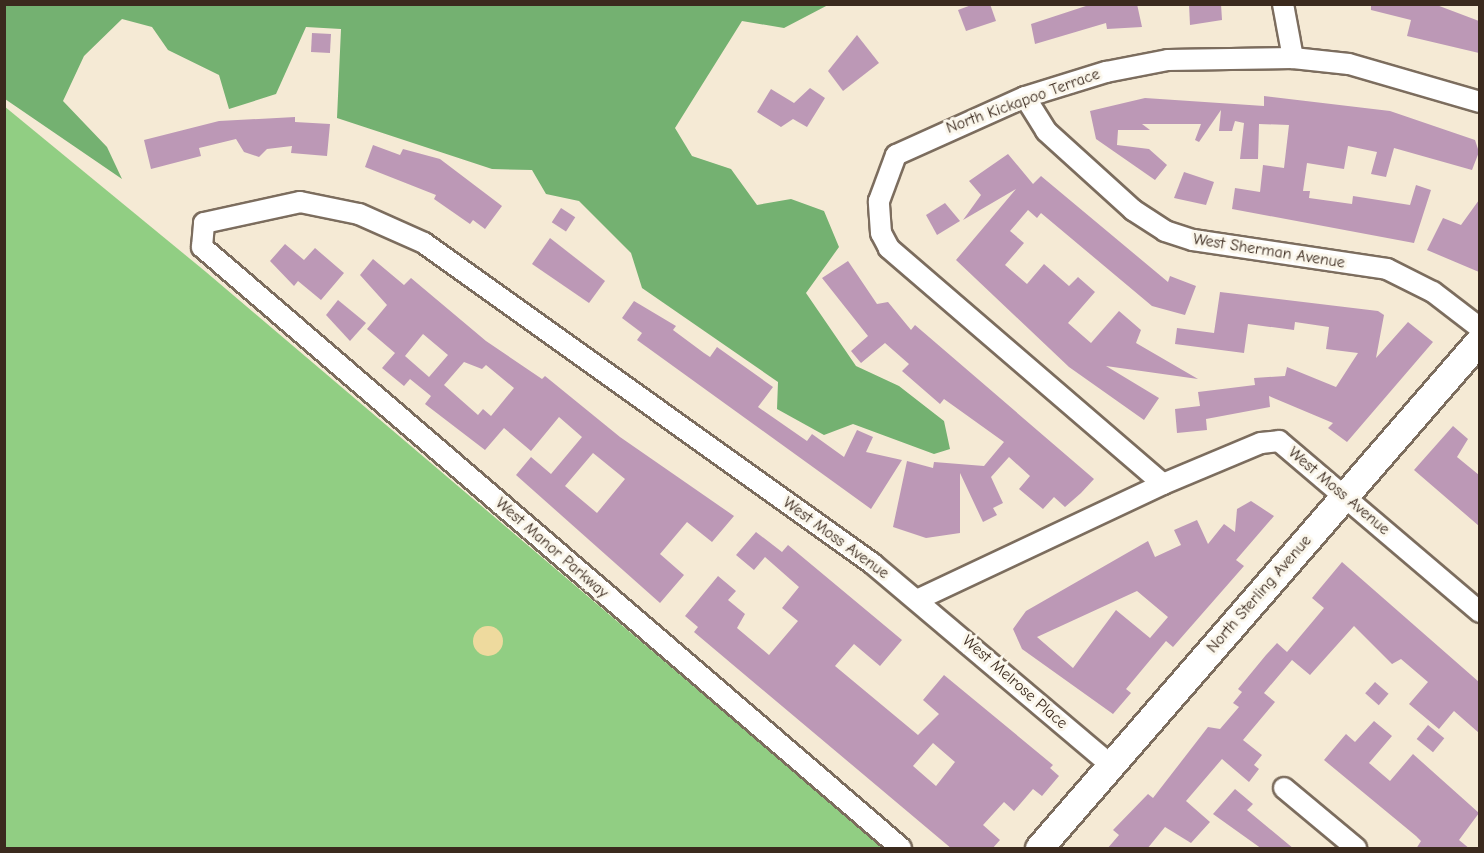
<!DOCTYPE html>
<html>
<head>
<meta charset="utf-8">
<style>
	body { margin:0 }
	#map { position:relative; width:1484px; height:853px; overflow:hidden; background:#f5ead5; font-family:"Comic Neue",sans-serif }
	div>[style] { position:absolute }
	.green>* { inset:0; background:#91ce83 }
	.forest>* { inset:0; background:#74b171 }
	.sand>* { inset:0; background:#eeda9e }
	.round { border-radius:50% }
	.building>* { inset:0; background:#bc98b6; transform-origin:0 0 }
	.roads { filter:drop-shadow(2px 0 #7c6d5e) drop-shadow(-2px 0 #7c6d5e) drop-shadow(0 2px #7c6d5e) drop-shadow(0 -2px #7c6d5e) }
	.street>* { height:20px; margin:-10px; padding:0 10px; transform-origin:10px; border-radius:10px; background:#fff }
	.secondary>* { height:27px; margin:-13.5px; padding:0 13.5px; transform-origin:13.5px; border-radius:13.5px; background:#fff }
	span { translate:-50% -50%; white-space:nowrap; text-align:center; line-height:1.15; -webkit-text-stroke:6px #fbf7ec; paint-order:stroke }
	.street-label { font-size:16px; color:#3b2a1e }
	.frame { position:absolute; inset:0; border:6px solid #3b2a1e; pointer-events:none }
</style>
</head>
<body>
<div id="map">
	<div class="green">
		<i style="clip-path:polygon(4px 106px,206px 272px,884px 848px,5px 848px)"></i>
	</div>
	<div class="forest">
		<i style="clip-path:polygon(4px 5px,828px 5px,784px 28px,742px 21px,675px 128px,692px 156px,731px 169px,757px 205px,791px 199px,824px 211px,839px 247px,806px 293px,856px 366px,899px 386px,944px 421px,950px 449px,934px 454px,853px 424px,824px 435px,777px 409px,778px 382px,642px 288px,631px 253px,579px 201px,546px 194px,532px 170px,492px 169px,337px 118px,341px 29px,306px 27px,276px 94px,229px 109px,219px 75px,168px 50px,152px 27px,122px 19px,84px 56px,63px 101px,107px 147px,122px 179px,5px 99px)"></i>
	</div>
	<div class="sand">
		<i class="round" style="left:473px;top:626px;width:30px;height:30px"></i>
	</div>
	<div class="building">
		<i style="clip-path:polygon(974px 4px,990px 4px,996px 21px,966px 31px,958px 10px)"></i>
		<i style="clip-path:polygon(1092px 4px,1137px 4px,1142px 27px,1107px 29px,1106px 23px,1035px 44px,1031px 24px)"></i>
		<i style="clip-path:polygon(1189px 4px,1221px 4px,1222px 20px,1190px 25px)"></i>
		<i style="clip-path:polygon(1371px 4px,1434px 4px,1479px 21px,1479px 53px,1407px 36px,1411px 20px,1371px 10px)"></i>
		<i style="left:312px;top:33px;width:19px;height:19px;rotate:3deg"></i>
		<i style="clip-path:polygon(857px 35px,879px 63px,843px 91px,828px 71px)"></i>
		<i style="clip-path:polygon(810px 88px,825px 98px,807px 127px,793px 119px,781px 127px,757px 112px,771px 89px,794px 103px)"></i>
		<i style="clip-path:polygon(1264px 96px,1390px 111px,1475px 140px,1479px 152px,1472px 170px,1394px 148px,1386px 177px,1371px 174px,1377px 152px,1348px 146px,1344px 169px,1307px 163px,1303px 191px,1310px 191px,1309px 198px,1352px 204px,1353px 196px,1410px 205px,1416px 185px,1431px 190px,1414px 243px,1232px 209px,1235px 188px,1260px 192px,1263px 165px,1284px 168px,1289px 125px,1259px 124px,1258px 159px,1240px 159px,1244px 123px,1235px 121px,1232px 131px,1219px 131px,1221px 110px,1199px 142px,1195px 140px,1201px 124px,1142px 124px,1150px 130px,1118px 130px,1117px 145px,1149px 149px,1167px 165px,1155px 180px,1096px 139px,1090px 111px,1145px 98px,1264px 106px)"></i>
		<i style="clip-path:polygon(295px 117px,295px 122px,330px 124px,327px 156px,291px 153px,292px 146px,267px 149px,259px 157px,244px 152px,236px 139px,199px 148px,201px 156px,151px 169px,144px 140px,219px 121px)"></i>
		<i style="clip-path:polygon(373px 145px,400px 155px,403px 149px,440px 159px,502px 206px,485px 229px,473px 220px,470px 224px,434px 199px,436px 195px,365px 167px)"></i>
		<i style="clip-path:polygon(1008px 154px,1033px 184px,1041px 176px,1168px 282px,1170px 276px,1196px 286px,1185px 315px,1152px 306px,1041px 213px,1037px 218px,1028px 210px,1010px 231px,1024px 243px,1005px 265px,1027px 284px,1044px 264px,1069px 286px,1078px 277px,1095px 292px,1068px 323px,1091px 343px,1119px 311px,1141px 330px,1136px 343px,1198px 379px,1106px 366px,1159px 398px,1144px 420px,1069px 367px,956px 260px,1016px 189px,963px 220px,981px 195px,969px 181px)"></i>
		<i style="clip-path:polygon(1184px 172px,1214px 182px,1206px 205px,1174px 198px)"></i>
		<i style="clip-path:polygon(1479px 200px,1479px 272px,1427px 250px,1443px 218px,1461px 225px)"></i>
		<i style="clip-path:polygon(945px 203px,960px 221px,937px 235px,926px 215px)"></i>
		<i style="left:561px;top:208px;width:17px;height:17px;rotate:33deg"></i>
		<i style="clip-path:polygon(550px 238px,605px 281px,589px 303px,532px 264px)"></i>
		<i style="clip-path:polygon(285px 244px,304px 260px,315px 248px,344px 273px,321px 300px,298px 281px,294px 286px,270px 261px)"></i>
		<i style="clip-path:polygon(evenodd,373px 259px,404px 285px,411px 278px,486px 341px,542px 379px,545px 376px,620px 437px,734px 516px,712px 542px,687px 522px,660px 554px,684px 575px,660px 603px,516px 475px,531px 457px,551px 474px,582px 437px,559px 417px,531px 451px,504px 428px,485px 450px,425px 404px,431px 396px,410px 379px,404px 386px,382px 368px,395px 353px,367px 329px,387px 305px,360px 275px,373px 259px,423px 334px,448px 355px,429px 377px,405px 356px,423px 334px,373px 259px,464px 362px,482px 369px,486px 365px,514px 388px,491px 416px,483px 409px,478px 415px,444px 385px,464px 362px,373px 259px,593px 453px,625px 479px,597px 513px,565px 486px,593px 453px)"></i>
		<i style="clip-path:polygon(848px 261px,877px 304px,888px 302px,911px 330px,915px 325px,1094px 479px,1081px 493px,1065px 507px,1054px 497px,1043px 509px,1019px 489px,1030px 476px,1009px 457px,991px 477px,1003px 503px,993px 508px,997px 515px,983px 522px,960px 473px,960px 533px,926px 538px,893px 527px,907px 461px,933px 468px,934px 462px,984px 466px,1004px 442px,944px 399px,940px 404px,902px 371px,909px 364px,885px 343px,861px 363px,851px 351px,868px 336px,822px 278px)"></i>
		<i style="clip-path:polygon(1220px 292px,1378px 311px,1384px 315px,1376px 358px,1408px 322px,1433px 342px,1347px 442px,1328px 428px,1333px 423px,1269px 396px,1270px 407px,1206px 419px,1207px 430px,1177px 433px,1175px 409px,1200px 406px,1198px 392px,1255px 385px,1254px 378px,1285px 376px,1287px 367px,1336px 387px,1358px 353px,1326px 349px,1329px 327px,1295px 322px,1294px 330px,1248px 324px,1244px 353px,1175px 344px,1177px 328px,1214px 333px)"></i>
		<i style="clip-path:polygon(338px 300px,366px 323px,350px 341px,326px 315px)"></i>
		<i style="clip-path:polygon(634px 301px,676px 326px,673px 330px,704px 353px,710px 357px,717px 347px,773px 387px,758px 407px,807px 441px,812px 434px,844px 457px,857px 430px,873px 437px,866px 452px,902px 460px,871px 509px,637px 340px,642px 333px,622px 318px)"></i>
		<i style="clip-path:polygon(1453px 426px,1468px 439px,1457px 457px,1479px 475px,1479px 526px,1414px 470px)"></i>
		<i style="clip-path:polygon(evenodd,1251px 501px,1274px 516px,1236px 560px,1244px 566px,1173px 647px,1166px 641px,1126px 689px,1131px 693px,1113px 714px,1022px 649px,1013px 629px,1026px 611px,1148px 541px,1155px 557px,1181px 545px,1174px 530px,1197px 520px,1208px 544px,1224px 524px,1235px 532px,1237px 509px,1251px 501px,1137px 591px,1168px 617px,1150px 638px,1116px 610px,1073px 668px,1037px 637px,1137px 591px)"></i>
		<i style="clip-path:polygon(evenodd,756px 532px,782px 552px,788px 545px,902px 640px,880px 666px,854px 644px,835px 666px,918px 735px,939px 714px,923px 700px,944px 675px,1053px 765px,1050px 768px,1059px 776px,1042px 796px,1033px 789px,1014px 811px,1004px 802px,983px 825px,1000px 840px,992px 849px,952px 849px,694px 632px,698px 627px,685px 616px,718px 576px,736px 591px,728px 600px,745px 614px,737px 628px,769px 655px,798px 621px,782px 608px,799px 587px,765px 557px,754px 570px,736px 555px,756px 532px,933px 743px,955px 762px,936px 786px,913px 766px,933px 743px)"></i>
		<i style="clip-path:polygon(1342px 562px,1479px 682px,1479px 733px,1454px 711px,1439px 729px,1409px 704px,1428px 682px,1401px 659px,1392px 664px,1354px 626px,1310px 675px,1292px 660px,1264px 693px,1275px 702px,1243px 740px,1262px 755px,1254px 765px,1259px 769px,1249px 782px,1222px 759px,1186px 801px,1210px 822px,1191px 843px,1165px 827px,1147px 849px,1107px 849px,1119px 835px,1113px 830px,1148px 794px,1153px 798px,1208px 727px,1220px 729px,1239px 707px,1233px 703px,1242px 692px,1238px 689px,1266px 655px,1277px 643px,1287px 652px,1324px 608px,1312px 598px)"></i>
		<i style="left:1375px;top:682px;width:18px;height:15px;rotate:41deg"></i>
		<i style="clip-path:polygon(1374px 721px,1392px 736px,1369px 763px,1390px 781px,1413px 754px,1479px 813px,1459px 840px,1470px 849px,1416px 849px,1421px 841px,1416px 836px,1324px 760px,1346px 734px,1355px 742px)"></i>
		<i style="left:1428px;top:725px;width:21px;height:18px;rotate:39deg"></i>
		<i style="clip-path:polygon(1235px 789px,1253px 804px,1247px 810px,1294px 849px,1262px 849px,1213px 814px)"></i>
	</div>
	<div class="roads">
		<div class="street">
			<i style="left:1283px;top:4px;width:55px;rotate:79.5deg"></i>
			<i style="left:1025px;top:97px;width:40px;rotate:58deg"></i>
			<i style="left:1046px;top:131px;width:118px;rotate:42.2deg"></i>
			<i style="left:1133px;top:210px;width:38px;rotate:33deg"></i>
			<i style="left:1165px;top:231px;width:29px;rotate:18deg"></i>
			<i style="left:1193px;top:240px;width:196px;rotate:8.5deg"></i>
			<i style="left:1387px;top:269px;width:51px;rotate:26.6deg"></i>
			<i style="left:1433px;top:292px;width:59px;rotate:37.5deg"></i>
			<i style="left:1163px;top:484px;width:362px;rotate:-139.3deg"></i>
			<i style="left:889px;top:248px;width:17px;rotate:-118deg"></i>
			<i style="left:881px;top:233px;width:32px;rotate:-94deg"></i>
			<i style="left:879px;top:201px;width:49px;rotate:-69.7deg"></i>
			<i style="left:896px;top:155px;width:141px;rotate:-24.2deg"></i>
			<i style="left:1025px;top:97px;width:85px;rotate:-17.2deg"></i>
			<i style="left:1106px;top:72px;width:63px;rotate:-11deg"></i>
			<i style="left:1168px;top:60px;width:125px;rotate:-0.9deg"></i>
			<i style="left:1293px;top:58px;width:56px;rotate:6.1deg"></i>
			<i style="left:1349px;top:64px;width:136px;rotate:16.2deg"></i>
			<i style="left:919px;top:599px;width:270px;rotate:-25.2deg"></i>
			<i style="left:1163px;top:484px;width:106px;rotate:-22.7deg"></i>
			<i style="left:1261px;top:443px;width:18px;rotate:-6deg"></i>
			<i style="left:1279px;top:441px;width:264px;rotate:40.4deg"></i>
			<i style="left:1284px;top:788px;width:94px;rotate:39.8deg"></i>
			<i style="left:901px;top:848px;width:922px;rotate:-139.31deg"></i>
			<i style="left:202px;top:247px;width:24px;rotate:-85deg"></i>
			<i style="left:204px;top:223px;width:98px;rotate:-12.3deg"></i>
			<i style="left:300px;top:202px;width:60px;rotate:11.5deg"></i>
			<i style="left:359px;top:214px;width:71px;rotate:24deg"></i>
			<i style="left:424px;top:243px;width:552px;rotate:35.56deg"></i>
			<i style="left:873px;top:564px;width:312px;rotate:40.2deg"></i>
		</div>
		<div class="secondary">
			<i style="left:1039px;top:848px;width:673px;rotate:-49.04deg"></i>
		</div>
	</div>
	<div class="street-label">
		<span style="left:1023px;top:101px;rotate:-20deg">North Kickapoo Terrace</span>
		<span style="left:1269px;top:251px;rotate:9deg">West Sherman Avenue</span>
		<span style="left:1339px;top:491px;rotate:40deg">West Moss Avenue</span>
		<span style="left:836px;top:538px;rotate:36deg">West Moss Avenue</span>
		<span style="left:552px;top:548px;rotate:41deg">West Manor Parkway</span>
		<span style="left:1259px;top:594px;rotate:-49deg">North Sterling Avenue</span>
		<span style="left:1015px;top:682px;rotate:41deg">West Melrose Place</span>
	</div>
	<div class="frame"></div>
</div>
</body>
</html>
